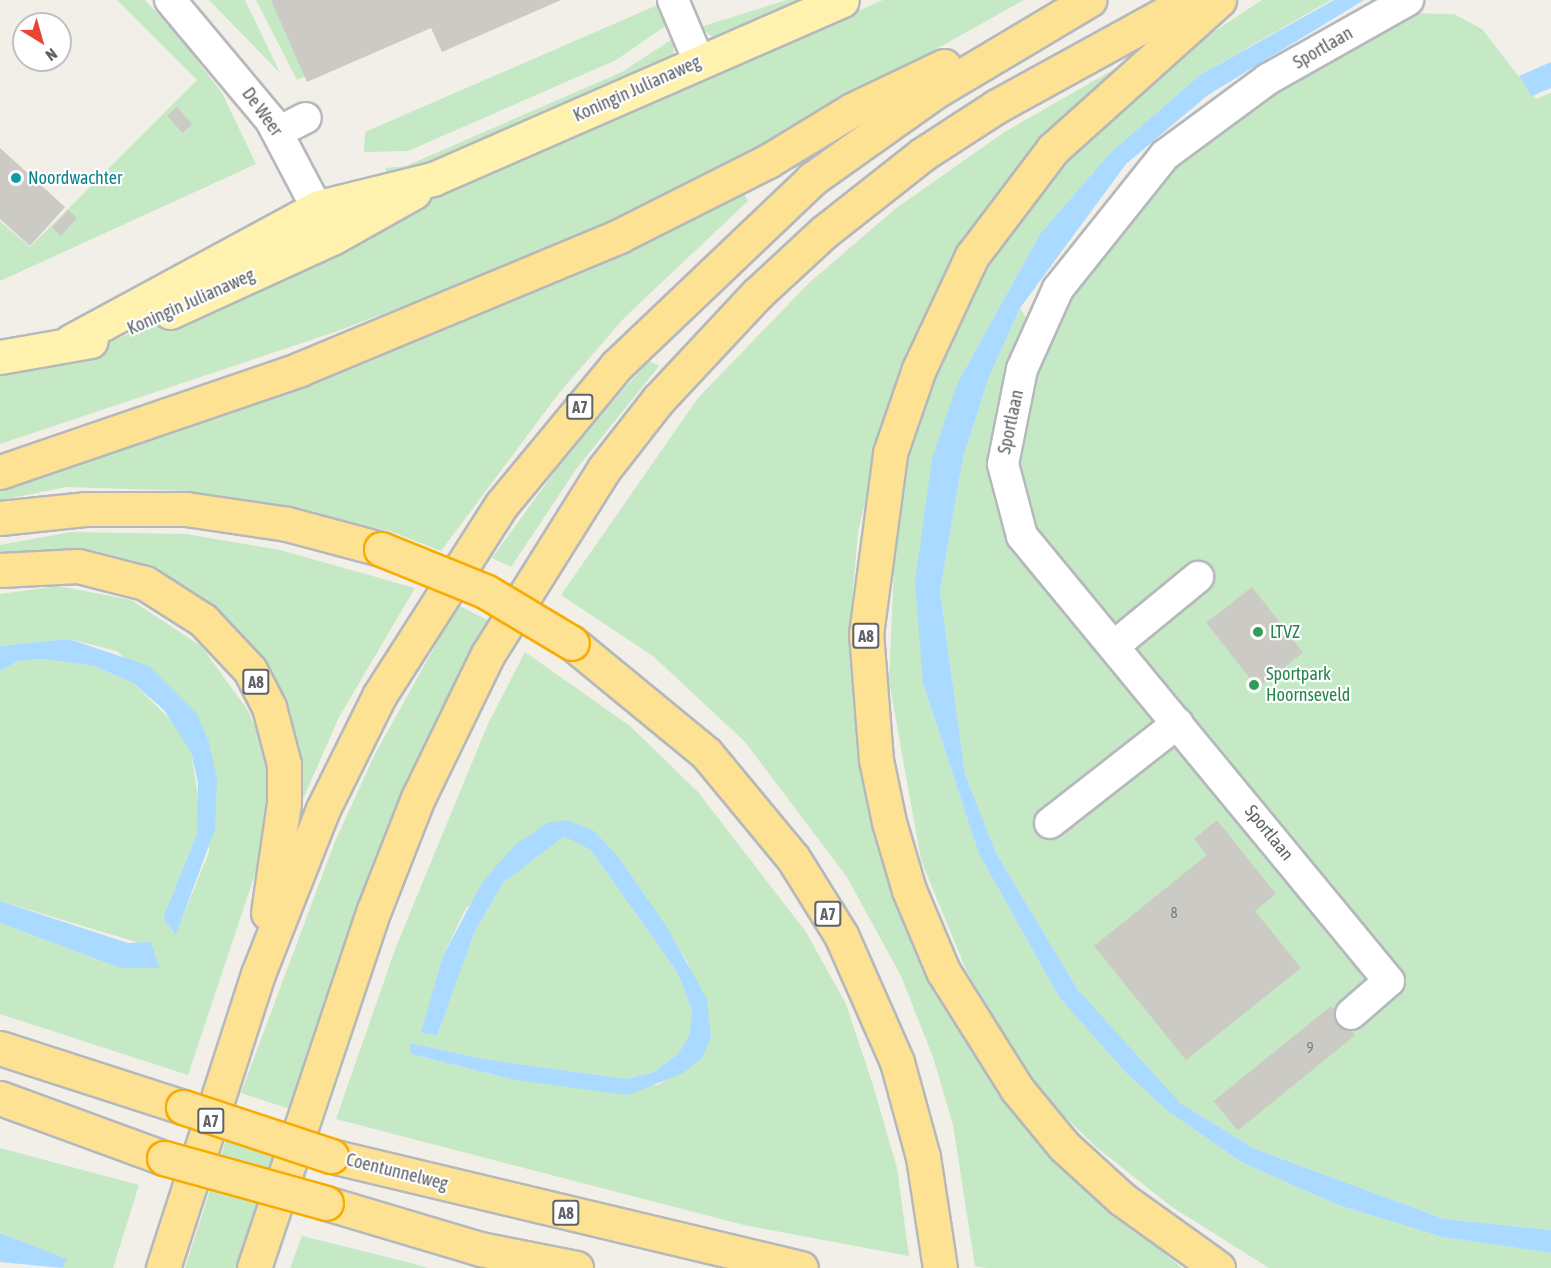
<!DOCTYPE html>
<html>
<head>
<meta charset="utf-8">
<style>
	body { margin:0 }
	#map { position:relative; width:1551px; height:1268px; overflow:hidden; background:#f1efe8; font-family:"Asap Condensed",sans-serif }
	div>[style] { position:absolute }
	.green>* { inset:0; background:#c5e8c5 }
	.water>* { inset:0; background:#aadaff }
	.building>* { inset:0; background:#cccac5; transform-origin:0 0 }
	.roads { filter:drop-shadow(2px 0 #b5b8bc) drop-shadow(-2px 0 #b5b8bc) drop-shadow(0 2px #b5b8bc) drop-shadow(0 -2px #b5b8bc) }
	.minor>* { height:30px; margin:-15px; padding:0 15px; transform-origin:15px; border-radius:15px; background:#fff }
	.major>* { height:33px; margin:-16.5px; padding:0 16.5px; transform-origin:16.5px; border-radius:16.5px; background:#fff2af }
	.highway>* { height:33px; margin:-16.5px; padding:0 16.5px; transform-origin:16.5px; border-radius:16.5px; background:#fde293 }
	.bridges { filter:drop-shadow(2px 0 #f9ab00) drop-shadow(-2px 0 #f9ab00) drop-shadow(0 2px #f9ab00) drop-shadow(0 -2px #f9ab00) }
	.highway-bridge>* { height:33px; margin:-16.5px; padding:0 16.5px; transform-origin:16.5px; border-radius:16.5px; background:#fde293 }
	.dots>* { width:16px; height:16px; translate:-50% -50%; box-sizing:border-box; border:3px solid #fff; border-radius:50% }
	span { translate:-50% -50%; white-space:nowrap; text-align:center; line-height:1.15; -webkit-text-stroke:4.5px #fff; paint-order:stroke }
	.number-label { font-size:15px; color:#7a7d7f }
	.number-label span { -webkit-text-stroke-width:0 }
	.shield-label span { padding:2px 4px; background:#fff; border:2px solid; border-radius:4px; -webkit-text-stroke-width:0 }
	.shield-label { font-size:16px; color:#5f6368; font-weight:700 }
	.street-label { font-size:18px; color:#5f6368 }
	.culture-label { font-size:18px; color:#0d838f }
	.left { translate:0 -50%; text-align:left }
	.leisure-label { font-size:18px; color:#27864d }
	.north { position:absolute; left:12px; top:12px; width:60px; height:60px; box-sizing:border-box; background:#fff; border:2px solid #bfc1c3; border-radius:50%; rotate:143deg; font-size:16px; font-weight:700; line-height:24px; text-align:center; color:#5f6368 }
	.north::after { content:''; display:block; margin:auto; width:21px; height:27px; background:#ea4335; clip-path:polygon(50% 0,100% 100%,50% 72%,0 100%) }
</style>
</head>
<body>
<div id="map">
	<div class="green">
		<i style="clip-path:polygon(117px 0,145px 0,179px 37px,222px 93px,256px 164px,0 281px,0 221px,30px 247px,197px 80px)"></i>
		<i style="clip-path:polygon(209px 0,245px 0,280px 73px)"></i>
		<i style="clip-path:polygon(256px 0,273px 0,309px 74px,297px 80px)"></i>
		<i style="clip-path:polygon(787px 0,812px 0,715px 39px,700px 27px)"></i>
		<i style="clip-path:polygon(883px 0,1024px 0,763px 146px,566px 244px,335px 332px,0 444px,0 371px,76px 357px)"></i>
		<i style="clip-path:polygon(1262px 0,1331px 0,1200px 75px,1110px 153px,1040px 234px,958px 382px,923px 684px,979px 854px,1059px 997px,1128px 1075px,1169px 1112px,1243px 1163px,1338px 1205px,1442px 1237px,1551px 1253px,1551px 1268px,1269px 1268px,1172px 1207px,1096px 1147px,1054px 1106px,1023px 1066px,967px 972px,921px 860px,889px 681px,897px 500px,920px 400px,974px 284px,1013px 222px,1065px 158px,1186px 50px)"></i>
		<i style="clip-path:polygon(662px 3px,670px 23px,616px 60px,408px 151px,364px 152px,365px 132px)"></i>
		<i style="clip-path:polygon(1405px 13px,1454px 14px,1482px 29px,1536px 99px,1551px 93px,1551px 1230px,1444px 1219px,1255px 1149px,1180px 1103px,1140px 1065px,1078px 990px,996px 853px,965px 774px,940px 591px,963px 458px,989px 377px,1020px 308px,1029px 323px,1052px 321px,1151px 188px,1253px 102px)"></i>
		<i style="clip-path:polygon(674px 38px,673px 57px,438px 163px,385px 180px,386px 168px,406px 166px,622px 72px)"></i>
		<i style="clip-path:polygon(1137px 56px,1066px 114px,1015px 170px,950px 267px,889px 405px,858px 532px,851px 611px,859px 748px,883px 861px,921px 961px,972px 1052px,1036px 1139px,1076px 1180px,1182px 1268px,986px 1268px,975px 1266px,953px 1125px,933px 1057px,901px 976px,847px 877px,745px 742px,653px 656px,561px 595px,698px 398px,808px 284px,895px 209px,1003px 133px)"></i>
		<i style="clip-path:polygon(743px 192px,748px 201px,625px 317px,559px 393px,441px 551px,390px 531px,190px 491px,67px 487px,0 500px,0 491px,289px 392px)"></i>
		<i style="clip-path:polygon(649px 361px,659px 366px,577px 468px,511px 567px,492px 558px,577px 441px)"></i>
		<i style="clip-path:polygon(71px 532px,186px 534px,280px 550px,415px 588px,339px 717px,299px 808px,263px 666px,213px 606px,172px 581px,0 560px,0 545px)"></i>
		<i style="clip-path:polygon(59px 586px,131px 600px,201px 646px,249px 712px,264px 749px,271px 800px,265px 844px,188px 1075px,0 1014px,0 923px,120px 968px,159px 968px,143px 944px,0 901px,0 671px,18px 661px,43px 659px,94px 666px,133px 683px,178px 727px,191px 752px,200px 810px,197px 834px,163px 918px,176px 934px,209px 852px,208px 738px,117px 651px,69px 639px,0 646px,0 594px)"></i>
		<i style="clip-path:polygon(458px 605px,489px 621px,293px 1110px,241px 1093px,334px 844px,375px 754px)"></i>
		<i style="clip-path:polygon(evenodd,525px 652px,630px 726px,698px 792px,806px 932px,846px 1004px,872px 1082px,897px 1168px,909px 1256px,744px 1225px,336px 1119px,396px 947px,488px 724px,525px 652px,567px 820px,619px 858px,688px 963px,702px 1058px,658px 1085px,515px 1080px,411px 1054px,411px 1043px,483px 1059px,626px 1079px,654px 1072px,678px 1054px,689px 1036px,692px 1010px,677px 972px,591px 850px,564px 835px,503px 883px,475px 931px,437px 1036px,422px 1032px,443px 956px,466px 908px,567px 820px)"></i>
		<i style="clip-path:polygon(227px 1137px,278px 1153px,239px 1268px,185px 1268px)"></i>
		<i style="clip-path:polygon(0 1148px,139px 1185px,113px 1268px,63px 1268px,66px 1259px,0 1233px)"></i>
		<i style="clip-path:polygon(302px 1236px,407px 1262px,428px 1268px,290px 1268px)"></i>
	</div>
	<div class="water">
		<i style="clip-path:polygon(1334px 0,1364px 0,1208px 95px,1126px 164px,1020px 308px,989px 377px,963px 458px,940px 591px,965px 774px,996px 853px,1078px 990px,1180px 1103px,1255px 1149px,1444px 1219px,1551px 1230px,1551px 1253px,1442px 1237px,1338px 1205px,1243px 1163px,1169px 1112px,1128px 1075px,1059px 997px,979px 854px,923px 684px,915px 582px,932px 459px,958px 382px,1040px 234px,1110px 153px,1200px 75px)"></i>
		<i style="clip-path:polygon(1551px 62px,1551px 88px,1532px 96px,1519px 76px)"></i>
		<i style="clip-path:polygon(69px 639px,149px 666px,196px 713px,208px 739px,217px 778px,215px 829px,176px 935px,163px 918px,197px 834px,198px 783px,191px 752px,164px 710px,133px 683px,94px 666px,43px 659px,18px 661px,0 671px,0 646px)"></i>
		<i style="clip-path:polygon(567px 820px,594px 831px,619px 858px,666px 926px,707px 999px,711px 1037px,702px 1058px,683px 1073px,628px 1095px,515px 1080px,411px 1054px,410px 1043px,484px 1059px,626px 1079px,654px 1072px,678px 1054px,689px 1036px,692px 1010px,677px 972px,591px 850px,564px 836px,503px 883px,475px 931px,437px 1036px,421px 1032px,443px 956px,483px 881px,515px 845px,548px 823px)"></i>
		<i style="clip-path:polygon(0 901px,128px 943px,151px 942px,159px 968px,120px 968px,0 923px)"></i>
		<i style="clip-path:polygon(0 1233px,67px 1259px,63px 1268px,0 1262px)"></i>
	</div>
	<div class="building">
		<i style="clip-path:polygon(271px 0,561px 0,442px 52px,431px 28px,307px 82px)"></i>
		<i style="left:177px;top:107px;width:23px;height:13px;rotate:49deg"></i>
		<i style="clip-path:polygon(0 148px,65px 207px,30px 246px,0 219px)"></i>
		<i style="left:68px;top:210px;width:12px;height:24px;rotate:42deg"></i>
		<i style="left:1252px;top:587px;width:83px;height:58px;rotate:52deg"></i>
		<i style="clip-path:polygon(1217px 820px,1276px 894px,1255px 911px,1301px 968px,1186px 1060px,1094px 946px,1207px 855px,1194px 839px)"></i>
		<i style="left:1331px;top:1006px;width:38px;height:151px;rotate:51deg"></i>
	</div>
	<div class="roads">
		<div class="minor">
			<i style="left:170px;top:0;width:158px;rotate:50.1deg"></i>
			<i style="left:271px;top:121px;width:124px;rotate:62.2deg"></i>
			<i style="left:673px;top:0;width:67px;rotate:67.2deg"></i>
			<i style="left:278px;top:132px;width:31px;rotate:-27deg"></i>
			<i style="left:1114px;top:646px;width:109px;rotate:-39.4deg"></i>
			<i style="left:1050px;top:823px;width:162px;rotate:-38deg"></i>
			<i style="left:1351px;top:1014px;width:50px;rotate:-41deg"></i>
			<i style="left:1389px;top:981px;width:577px;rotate:-129.51deg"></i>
			<i style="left:1022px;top:536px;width:74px;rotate:-104.8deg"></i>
			<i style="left:1003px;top:464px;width:97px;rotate:-78.7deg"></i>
			<i style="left:1022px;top:369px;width:88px;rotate:-65.8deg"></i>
			<i style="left:1058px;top:289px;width:171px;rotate:-51.4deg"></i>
			<i style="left:1165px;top:155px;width:128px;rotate:-36.4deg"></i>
			<i style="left:1268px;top:79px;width:161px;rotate:-29.4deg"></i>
		</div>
		<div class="major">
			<i style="left:170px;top:312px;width:178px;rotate:-24.6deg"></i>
			<i style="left:332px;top:238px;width:94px;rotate:-29.3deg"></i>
			<i style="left:71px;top:341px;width:282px;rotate:-28.4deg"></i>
			<i style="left:319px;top:207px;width:117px;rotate:-13.8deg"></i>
			<i style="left:433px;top:179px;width:446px;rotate:-23.6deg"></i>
			<i style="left:0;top:357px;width:92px;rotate:-10deg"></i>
		</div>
		<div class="highway">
			<i style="left:0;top:472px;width:317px;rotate:-18.9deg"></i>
			<i style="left:300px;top:369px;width:346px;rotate:-22.6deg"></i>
			<i style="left:619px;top:236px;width:167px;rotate:-26.7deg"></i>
			<i style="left:768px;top:161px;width:98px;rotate:-31.3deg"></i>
			<i style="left:852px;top:110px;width:102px;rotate:-25.6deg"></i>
			<i style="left:0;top:518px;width:85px;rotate:-6deg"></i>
			<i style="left:85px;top:509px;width:101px"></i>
			<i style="left:186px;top:509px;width:102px;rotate:8.4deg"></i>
			<i style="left:287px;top:524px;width:97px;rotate:14.9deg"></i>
			<i style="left:0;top:570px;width:78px;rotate:-2.9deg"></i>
			<i style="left:78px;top:566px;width:69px;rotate:14.2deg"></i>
			<i style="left:145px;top:583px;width:69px;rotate:32.5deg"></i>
			<i style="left:203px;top:620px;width:69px;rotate:46.8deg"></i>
			<i style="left:250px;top:670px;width:42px;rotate:62.8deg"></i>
			<i style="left:269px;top:707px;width:59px;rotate:75.3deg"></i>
			<i style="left:284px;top:764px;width:39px;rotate:90deg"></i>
			<i style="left:284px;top:803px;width:111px;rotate:98.3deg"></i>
			<i style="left:572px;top:643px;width:173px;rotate:39.4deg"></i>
			<i style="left:706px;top:753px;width:136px;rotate:50.4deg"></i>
			<i style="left:793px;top:858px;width:91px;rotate:58.1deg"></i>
			<i style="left:841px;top:935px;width:139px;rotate:66.2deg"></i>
			<i style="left:897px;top:1062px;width:98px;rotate:74.7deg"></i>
			<i style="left:923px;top:1157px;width:112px;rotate:81.3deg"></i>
			<i style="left:0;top:1048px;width:192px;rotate:17.9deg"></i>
			<i style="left:0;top:1098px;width:175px;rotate:20.1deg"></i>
			<i style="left:331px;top:1156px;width:483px;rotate:13.4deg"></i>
			<i style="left:326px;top:1203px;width:161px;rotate:16.6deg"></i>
			<i style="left:480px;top:1249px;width:98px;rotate:11.2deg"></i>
			<i style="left:163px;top:1268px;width:309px;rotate:-72.1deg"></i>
			<i style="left:258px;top:974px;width:177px;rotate:-68.5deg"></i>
			<i style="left:323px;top:809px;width:126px;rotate:-63.6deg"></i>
			<i style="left:379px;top:696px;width:228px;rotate:-57.4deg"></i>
			<i style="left:502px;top:504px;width:180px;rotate:-50.4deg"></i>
			<i style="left:617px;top:365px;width:269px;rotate:-43.6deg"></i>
			<i style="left:812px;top:179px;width:148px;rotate:-35.4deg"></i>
			<i style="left:933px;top:93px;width:182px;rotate:-30.8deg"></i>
			<i style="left:254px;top:1268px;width:378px;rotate:-71.5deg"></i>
			<i style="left:374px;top:910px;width:120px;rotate:-68.6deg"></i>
			<i style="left:418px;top:798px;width:160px;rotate:-64.1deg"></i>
			<i style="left:488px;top:654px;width:218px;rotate:-57.9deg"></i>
			<i style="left:604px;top:469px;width:88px;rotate:-52deg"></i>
			<i style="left:658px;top:400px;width:145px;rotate:-47deg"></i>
			<i style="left:757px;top:294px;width:91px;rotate:-42.8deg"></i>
			<i style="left:824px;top:232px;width:126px;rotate:-38.2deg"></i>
			<i style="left:923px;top:154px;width:88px;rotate:-33deg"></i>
			<i style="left:997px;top:106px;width:220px;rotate:-28.8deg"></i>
			<i style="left:1218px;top:1268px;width:118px;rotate:-144.3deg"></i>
			<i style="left:1122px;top:1199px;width:79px;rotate:-137.6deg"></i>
			<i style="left:1064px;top:1146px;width:74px;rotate:-129.5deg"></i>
			<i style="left:1017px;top:1089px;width:139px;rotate:-122.1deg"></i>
			<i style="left:943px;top:971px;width:88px;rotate:-112.8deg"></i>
			<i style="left:909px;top:890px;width:71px;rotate:-106.4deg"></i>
			<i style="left:889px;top:822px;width:63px;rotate:-101.8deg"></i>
			<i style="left:876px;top:760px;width:126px;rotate:-94.5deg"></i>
			<i style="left:866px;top:634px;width:183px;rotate:-82.4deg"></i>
			<i style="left:890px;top:453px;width:89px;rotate:-71deg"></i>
			<i style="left:919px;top:369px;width:125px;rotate:-64.9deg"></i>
			<i style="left:972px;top:256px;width:134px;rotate:-52.9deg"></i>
			<i style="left:1053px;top:149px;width:223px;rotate:-41.9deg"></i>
		</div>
	</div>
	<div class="bridges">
		<div class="highway-bridge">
			<i style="left:381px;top:549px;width:112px;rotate:22deg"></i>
			<i style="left:485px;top:591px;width:101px;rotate:30.9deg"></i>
			<i style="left:183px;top:1107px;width:156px;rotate:18.3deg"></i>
			<i style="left:164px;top:1158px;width:168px;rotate:15.5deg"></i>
		</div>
	</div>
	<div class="dots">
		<i style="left:16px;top:178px;background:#0f9aa8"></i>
		<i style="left:1258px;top:632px;background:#2e9e5b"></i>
		<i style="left:1254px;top:685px;background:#2e9e5b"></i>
	</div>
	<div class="number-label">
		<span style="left:1174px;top:913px">8</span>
		<span style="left:1310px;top:1048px">9</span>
	</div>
	<div class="shield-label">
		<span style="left:580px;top:407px">A7</span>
		<span style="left:866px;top:636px">A8</span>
		<span style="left:256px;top:682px">A8</span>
		<span style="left:828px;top:914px">A7</span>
		<span style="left:211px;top:1121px">A7</span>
		<span style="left:566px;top:1213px">A8</span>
	</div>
	<div class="street-label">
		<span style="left:1323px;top:48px;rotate:-30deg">Sportlaan</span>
		<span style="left:637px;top:89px;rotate:-24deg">Koningin Julianaweg</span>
		<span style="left:262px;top:112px;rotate:54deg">De Weer</span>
		<span style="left:191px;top:302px;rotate:-24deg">Koningin Julianaweg</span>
		<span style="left:1011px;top:422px;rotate:-78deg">Sportlaan</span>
		<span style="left:1269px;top:833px;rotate:51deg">Sportlaan</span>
		<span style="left:397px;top:1172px;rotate:14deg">Coentunnelweg</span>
	</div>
	<div class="culture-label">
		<span class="left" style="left:28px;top:178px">Noordwachter</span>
	</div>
	<div class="leisure-label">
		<span class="left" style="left:1270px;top:632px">LTVZ</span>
		<span class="left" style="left:1266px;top:685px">Sportpark<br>Hoornseveld</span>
	</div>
	<div class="north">N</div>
</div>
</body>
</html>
